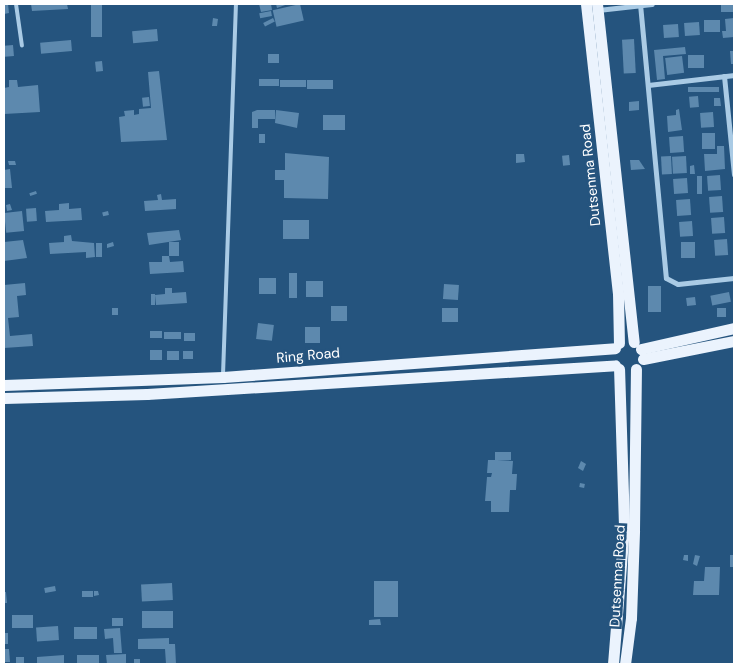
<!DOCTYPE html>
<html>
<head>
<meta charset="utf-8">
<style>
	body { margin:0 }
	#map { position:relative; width:738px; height:668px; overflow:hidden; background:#25547e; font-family:"DM Sans",sans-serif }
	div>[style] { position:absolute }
	.building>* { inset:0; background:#5d89ae; transform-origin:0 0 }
	.service>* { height:4px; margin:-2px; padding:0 2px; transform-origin:2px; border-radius:2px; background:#aacbe5 }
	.minor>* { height:5px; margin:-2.5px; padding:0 2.5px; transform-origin:2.5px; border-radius:2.5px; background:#aacbe5 }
	.primary>* { height:11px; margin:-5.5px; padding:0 5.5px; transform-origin:5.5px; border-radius:5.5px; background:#ebf3fd }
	span { translate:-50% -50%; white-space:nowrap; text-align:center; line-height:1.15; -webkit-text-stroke:5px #25547e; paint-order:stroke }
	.street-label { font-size:14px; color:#fff }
	.frame { position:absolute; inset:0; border:5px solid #fff; pointer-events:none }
</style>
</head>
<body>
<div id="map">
	<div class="building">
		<i style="clip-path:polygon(4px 4px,8px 4px,9px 13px,4px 14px)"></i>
		<i style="clip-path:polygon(31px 4px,67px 4px,68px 9px,32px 11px)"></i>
		<i style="left:91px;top:4px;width:11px;height:33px"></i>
		<i style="clip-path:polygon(259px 4px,271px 4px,272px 10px,261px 12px)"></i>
		<i style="clip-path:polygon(276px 4px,288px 4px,277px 8px)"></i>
		<i style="left:300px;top:4px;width:17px;height:28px;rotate:77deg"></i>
		<i style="left:734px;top:5px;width:7px;height:13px;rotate:90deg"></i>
		<i style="left:271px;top:11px;width:5px;height:12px;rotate:79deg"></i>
		<i style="clip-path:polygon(213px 18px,218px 19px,217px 26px,212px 26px)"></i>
		<i style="left:273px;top:18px;width:4px;height:11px;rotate:63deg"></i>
		<i style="clip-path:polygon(734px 18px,734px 31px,726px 31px,725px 19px)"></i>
		<i style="left:720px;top:20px;width:12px;height:16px;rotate:90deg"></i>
		<i style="left:699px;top:22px;width:13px;height:15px;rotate:86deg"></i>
		<i style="left:678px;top:24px;width:13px;height:15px;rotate:86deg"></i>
		<i style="left:157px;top:29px;width:12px;height:25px;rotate:85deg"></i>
		<i style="clip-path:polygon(722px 31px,734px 31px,734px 37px,723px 38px)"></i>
		<i style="left:634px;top:39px;width:34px;height:12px;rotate:87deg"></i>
		<i style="left:71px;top:40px;width:11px;height:31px;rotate:85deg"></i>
		<i style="left:13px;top:45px;width:11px;height:9px;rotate:85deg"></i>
		<i style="clip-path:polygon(685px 47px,686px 54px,663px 56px,665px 79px,657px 80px,654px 50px)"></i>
		<i style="clip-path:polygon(730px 51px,734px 51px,734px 64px,731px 64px)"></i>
		<i style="left:268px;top:54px;width:11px;height:9px"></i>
		<i style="left:704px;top:55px;width:13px;height:16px;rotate:90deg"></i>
		<i style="left:682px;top:56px;width:17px;height:17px;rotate:83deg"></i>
		<i style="left:102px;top:61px;width:10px;height:7px;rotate:84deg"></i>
		<i style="clip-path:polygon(159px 71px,167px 140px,121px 142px,119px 117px,125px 116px,124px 111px,134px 110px,134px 115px,139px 114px,139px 109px,151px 108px,148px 72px)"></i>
		<i style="left:259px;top:79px;width:20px;height:7px"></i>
		<i style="clip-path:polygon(9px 80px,17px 80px,18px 87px,38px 85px,40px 112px,4px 114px,4px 88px,9px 87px)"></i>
		<i style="left:280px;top:80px;width:26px;height:7px"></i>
		<i style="left:307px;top:80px;width:26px;height:9px"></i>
		<i style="left:719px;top:87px;width:5px;height:31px;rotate:90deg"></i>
		<i style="left:698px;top:96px;width:11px;height:9px;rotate:85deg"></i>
		<i style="left:149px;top:97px;width:9px;height:7px;rotate:84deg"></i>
		<i style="clip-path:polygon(714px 98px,720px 98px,721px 106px,714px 106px)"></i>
		<i style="clip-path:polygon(639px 101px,639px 110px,629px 111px,629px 102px)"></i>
		<i style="clip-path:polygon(679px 109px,682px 130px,668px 132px,667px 116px,676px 115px,676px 110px)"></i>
		<i style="clip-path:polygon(257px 110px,275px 110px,275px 119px,258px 119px,258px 128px,252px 128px,252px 112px)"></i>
		<i style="clip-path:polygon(276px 110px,299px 113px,297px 128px,275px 123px)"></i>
		<i style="left:713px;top:112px;width:15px;height:13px;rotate:86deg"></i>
		<i style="left:323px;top:115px;width:22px;height:15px"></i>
		<i style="left:715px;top:133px;width:16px;height:13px;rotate:90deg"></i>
		<i style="left:259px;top:134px;width:6px;height:9px"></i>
		<i style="left:683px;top:136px;width:16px;height:14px;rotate:86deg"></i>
		<i style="clip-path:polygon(717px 146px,724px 146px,725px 169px,705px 171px,704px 154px,717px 154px)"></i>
		<i style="clip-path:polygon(285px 153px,329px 157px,328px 199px,284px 198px,284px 180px,275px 180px,275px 170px,285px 170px)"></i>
		<i style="clip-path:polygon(516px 154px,524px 154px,525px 162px,516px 163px)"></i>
		<i style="left:569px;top:155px;width:10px;height:7px;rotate:84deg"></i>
		<i style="left:671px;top:156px;width:18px;height:10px;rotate:87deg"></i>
		<i style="left:686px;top:156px;width:17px;height:14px;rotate:87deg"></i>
		<i style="clip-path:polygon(630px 160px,639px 160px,645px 169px,631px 170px)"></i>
		<i style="clip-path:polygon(8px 161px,15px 161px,16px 165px,9px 165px)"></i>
		<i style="clip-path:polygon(694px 165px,695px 174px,690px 174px,690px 166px)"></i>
		<i style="clip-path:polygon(10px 169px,12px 188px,4px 188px,4px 170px)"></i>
		<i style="left:720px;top:175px;width:15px;height:13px;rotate:86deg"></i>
		<i style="left:697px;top:176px;width:5px;height:18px"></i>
		<i style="left:687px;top:178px;width:15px;height:14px;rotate:86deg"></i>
		<i style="left:36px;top:191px;width:3px;height:7px;rotate:72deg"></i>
		<i style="clip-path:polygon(161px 194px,162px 200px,176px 199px,176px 209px,145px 211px,144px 201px,158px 200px,157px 195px)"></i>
		<i style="left:722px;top:196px;width:16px;height:13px;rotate:86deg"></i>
		<i style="left:690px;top:199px;width:16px;height:14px;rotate:86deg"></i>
		<i style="clip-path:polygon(69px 203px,69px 209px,81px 208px,82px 220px,46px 222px,45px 211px,59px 210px,59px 204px)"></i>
		<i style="clip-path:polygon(10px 204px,12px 210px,7px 211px,6px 205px)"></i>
		<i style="left:36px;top:208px;width:13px;height:10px;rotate:86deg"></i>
		<i style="left:22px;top:211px;width:20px;height:18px;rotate:84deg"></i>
		<i style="left:108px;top:211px;width:4px;height:6px;rotate:76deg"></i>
		<i style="left:724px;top:217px;width:16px;height:13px;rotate:86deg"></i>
		<i style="left:283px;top:220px;width:26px;height:19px"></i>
		<i style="left:692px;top:221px;width:15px;height:13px;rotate:86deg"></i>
		<i style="clip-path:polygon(179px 230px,181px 240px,149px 245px,147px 233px)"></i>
		<i style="clip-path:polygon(71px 235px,72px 241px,94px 243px,95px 257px,86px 258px,86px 252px,50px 254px,49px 243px,64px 242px,64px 236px)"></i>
		<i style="left:727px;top:239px;width:16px;height:13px;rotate:86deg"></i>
		<i style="clip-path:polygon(23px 240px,27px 258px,4px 261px,4px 242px)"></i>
		<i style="clip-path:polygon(113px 242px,114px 246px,107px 248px,107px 244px)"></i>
		<i style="left:169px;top:242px;width:10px;height:14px"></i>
		<i style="left:695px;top:242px;width:16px;height:14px;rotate:90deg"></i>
		<i style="left:96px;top:243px;width:6px;height:14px"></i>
		<i style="clip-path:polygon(162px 256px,169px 256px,170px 262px,183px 261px,184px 272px,150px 274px,149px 262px,162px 262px)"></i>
		<i style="left:289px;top:273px;width:8px;height:25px"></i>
		<i style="left:259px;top:278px;width:17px;height:16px"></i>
		<i style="left:306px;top:281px;width:17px;height:16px"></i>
		<i style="clip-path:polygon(25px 283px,26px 295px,17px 296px,19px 317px,8px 318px,10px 336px,32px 334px,33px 346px,4px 348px,4px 285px)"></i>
		<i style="left:444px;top:284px;width:15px;height:15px;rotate:4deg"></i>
		<i style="left:648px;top:286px;width:13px;height:26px"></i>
		<i style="clip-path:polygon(165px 288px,172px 288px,172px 293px,186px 292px,187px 303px,156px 305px,155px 295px,165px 294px)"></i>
		<i style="left:729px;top:292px;width:10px;height:19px;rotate:79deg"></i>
		<i style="left:151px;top:294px;width:4px;height:11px"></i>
		<i style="left:695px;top:297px;width:8px;height:9px;rotate:83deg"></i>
		<i style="left:331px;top:306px;width:16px;height:15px"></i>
		<i style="left:112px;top:308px;width:6px;height:7px"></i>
		<i style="left:442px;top:308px;width:16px;height:14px"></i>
		<i style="left:717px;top:308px;width:9px;height:9px"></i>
		<i style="left:258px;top:323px;width:16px;height:16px;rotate:7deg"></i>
		<i style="left:305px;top:327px;width:15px;height:16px"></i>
		<i style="left:162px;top:331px;width:7px;height:12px;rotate:90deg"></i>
		<i style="left:164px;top:332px;width:17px;height:7px"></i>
		<i style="left:184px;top:333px;width:11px;height:8px"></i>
		<i style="left:150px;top:350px;width:12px;height:10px"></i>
		<i style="left:167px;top:351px;width:12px;height:9px"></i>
		<i style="left:183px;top:351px;width:10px;height:8px"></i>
		<i style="clip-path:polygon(495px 452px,511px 452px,511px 460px,497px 460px,513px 461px,512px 474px,517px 474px,516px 490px,510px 490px,509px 512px,491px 512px,491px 501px,485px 501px,487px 477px,491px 477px,492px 473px,487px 473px,488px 460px,495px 460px)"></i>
		<i style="clip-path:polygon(581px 461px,586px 464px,583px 471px,578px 468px)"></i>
		<i style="left:580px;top:483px;width:5px;height:4px;rotate:11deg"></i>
		<i style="clip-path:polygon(684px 555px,688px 555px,688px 561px,683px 560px)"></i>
		<i style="clip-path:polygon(695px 555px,700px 556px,697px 566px,693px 564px)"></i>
		<i style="left:730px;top:555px;width:4px;height:12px"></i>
		<i style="clip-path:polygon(705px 567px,720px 567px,719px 595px,693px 595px,694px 581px,704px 581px)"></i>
		<i style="left:374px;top:581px;width:24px;height:36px"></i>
		<i style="left:172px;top:583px;width:17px;height:31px;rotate:87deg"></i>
		<i style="left:55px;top:586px;width:5px;height:11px;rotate:79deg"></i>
		<i style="left:82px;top:591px;width:11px;height:6px"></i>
		<i style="clip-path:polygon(94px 591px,98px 591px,99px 595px,94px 596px)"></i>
		<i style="clip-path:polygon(4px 592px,6px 592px,7px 603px,4px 603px)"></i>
		<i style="left:173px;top:611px;width:17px;height:31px;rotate:90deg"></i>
		<i style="left:12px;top:615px;width:21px;height:13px"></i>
		<i style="left:112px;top:618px;width:11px;height:8px"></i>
		<i style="clip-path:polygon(380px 619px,381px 625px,369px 625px,369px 620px)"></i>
		<i style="left:58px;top:626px;width:14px;height:22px;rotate:86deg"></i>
		<i style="left:74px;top:627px;width:23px;height:12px"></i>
		<i style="clip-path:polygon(120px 628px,122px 653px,114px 653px,113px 638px,105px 639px,104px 629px)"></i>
		<i style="left:4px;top:633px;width:4px;height:11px"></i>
		<i style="clip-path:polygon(169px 638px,169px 644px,175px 644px,176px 664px,166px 664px,165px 649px,138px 649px,138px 639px)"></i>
		<i style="clip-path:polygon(4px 649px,9px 649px,10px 662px,4px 662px)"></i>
		<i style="clip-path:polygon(126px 654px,126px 664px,107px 664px,106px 655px)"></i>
		<i style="clip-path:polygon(64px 655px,64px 664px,37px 664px,37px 657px)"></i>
		<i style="left:77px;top:655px;width:22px;height:9px"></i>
		<i style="left:16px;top:657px;width:8px;height:7px"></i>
		<i style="left:134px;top:659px;width:6px;height:5px"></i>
	</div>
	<div class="service">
		<i style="left:16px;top:4px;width:42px;rotate:81.9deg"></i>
		<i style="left:223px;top:375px;width:371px;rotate:-88deg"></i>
	</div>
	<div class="minor">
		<i style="left:640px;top:4px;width:275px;rotate:84.6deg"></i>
		<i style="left:666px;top:278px;width:13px;rotate:27deg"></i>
		<i style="left:678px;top:284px;width:56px;rotate:-6.1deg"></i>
		<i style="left:598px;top:10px;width:54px;rotate:-6.3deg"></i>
		<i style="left:724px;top:76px;width:99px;rotate:84.2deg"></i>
		<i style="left:648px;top:85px;width:87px;rotate:-6.6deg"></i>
	</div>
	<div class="primary">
		<i style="left:586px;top:4px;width:291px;rotate:83.7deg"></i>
		<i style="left:618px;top:293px;width:50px;rotate:88.9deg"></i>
		<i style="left:597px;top:4px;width:340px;rotate:83.8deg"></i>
		<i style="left:641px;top:349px;width:95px;rotate:-12.7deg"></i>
		<i style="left:643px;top:359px;width:93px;rotate:-11.2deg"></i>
		<i style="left:4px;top:385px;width:219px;rotate:-2.1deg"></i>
		<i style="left:223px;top:377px;width:393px;rotate:-4.2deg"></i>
		<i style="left:4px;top:398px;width:143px;rotate:-1.6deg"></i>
		<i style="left:147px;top:394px;width:469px;rotate:-3.5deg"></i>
		<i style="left:613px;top:664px;width:138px;rotate:-85.4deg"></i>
		<i style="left:624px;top:526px;width:157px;rotate:-91.8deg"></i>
		<i style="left:625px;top:664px;width:46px;rotate:-82.6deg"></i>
		<i style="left:631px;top:618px;width:88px;rotate:-88deg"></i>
		<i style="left:634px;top:530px;width:161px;rotate:-89.3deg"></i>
	</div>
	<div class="street-label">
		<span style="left:590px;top:175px;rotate:-96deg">Dutsenma Road</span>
		<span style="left:308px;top:355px;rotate:-5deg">Ring Road</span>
		<span style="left:617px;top:576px;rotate:-87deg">Dutsenma Road</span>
	</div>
	<div class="frame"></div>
</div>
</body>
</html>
